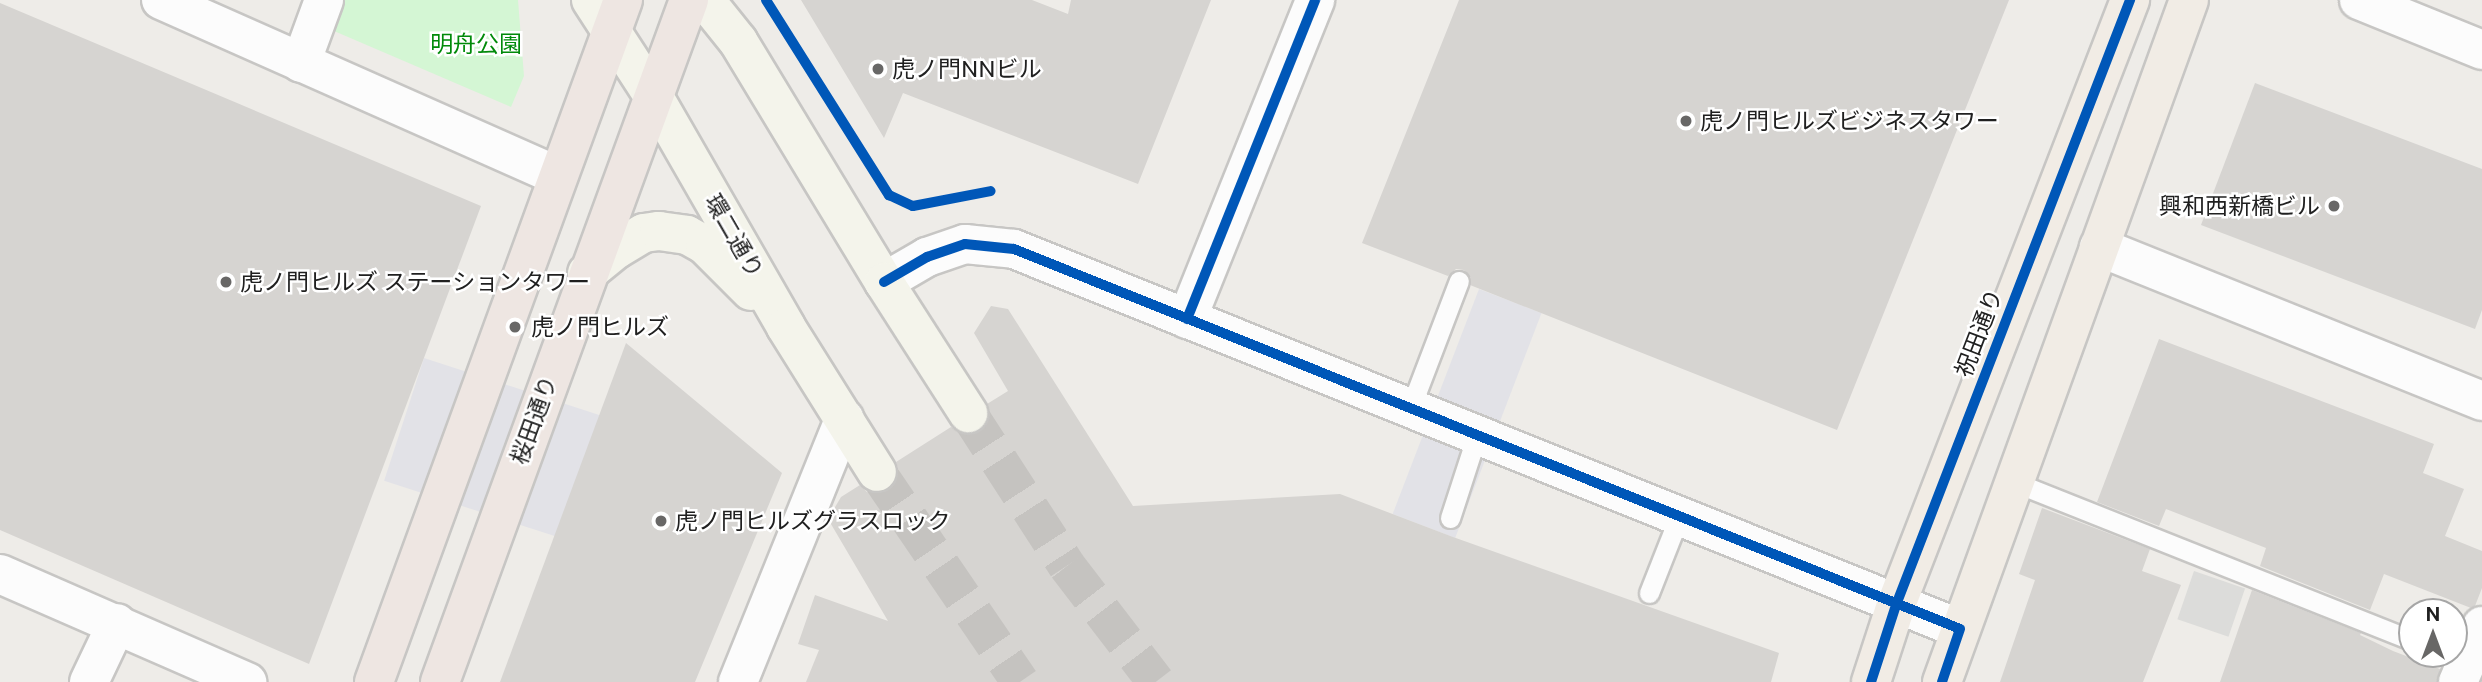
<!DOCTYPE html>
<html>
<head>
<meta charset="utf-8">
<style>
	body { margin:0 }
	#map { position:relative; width:2482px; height:682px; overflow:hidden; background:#eeece8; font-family:"Public Sans","Noto Sans JP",sans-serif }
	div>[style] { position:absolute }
	.religious>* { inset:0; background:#dcdcda; transform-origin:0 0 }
	.park>* { inset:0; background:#d4f6d4 }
	.plaza>* { inset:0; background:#e2e2e7; transform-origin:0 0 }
	.building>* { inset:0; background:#d6d4d1 }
	.secondary-tunnel>* { height:38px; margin-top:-19px; transform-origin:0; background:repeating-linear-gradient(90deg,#c5c3c0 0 38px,transparent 0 57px) }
	.roads { filter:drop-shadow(2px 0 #c7c6c4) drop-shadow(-2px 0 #c7c6c4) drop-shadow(0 2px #c7c6c4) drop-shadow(0 -2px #c7c6c4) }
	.service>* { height:19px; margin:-9.5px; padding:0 9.5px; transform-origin:9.5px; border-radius:9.5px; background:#fcfcfc }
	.minor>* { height:38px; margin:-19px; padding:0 19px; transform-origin:19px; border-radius:19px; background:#fcfcfc }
	.tertiary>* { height:38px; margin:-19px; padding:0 19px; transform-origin:19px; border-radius:19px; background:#fcfcfc }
	.secondary>* { height:38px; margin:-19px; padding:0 19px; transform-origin:19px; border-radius:19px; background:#f4f4eb }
	.primary>* { height:38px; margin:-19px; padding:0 19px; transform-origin:19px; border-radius:19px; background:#f1ece5 }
	.trunk>* { height:38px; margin:-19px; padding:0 19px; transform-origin:19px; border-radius:19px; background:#eee6e2 }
	.cycleway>* { height:10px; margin:-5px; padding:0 5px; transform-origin:5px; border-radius:5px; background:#0057b8 }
	.dots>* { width:19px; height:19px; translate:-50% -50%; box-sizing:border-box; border:4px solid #fff; border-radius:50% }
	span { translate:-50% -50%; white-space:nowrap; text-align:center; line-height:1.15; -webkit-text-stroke:5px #fff; paint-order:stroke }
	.park-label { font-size:23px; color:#018a0a }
	.poi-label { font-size:23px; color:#202020 }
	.left { translate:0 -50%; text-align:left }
	.right { translate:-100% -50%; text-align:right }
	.street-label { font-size:23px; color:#202020 }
	.north { position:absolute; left:2398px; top:598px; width:70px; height:70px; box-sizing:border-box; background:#fff; border:2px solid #a6a6a6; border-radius:50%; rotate:0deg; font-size:19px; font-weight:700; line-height:28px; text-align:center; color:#202020 }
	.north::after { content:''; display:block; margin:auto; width:24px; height:32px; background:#686766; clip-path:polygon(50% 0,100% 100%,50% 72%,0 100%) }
</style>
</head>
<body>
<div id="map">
	<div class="religious">
		<i style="left:2194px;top:571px;width:54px;height:51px;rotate:19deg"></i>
	</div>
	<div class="park">
		<i style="clip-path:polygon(345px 0,518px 0,524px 76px,511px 107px,334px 31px)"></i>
	</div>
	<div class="plaza">
		<i style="left:1479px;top:289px;width:67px;height:241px;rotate:21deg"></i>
		<i style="left:424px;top:358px;width:185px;height:129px;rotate:18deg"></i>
	</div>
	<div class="building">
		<i style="clip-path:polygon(801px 0,1032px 0,1068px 14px,1071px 0,1211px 0,1138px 184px,903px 93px,884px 138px)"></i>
		<i style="clip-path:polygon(1459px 0,2009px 0,1837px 430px,1470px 285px,1471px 278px,1464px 270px,1456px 269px,1448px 276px,1362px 243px)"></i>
		<i style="clip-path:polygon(0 3px,481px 206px,309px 664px,0 530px)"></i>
		<i style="clip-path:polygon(2255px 83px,2482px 169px,2482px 310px,2475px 329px,2201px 225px)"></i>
		<i style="clip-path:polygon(991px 306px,1008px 309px,1133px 506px,1340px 494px,1453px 537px,1779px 653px,1771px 682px,806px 682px,819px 650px,798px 644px,815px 595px,888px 621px,828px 519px,841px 497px,860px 485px,867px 492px,877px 494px,888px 491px,897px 482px,899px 472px,896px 462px,951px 427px,968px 435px,979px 432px,988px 422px,987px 404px,1008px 391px,974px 333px)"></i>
		<i style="clip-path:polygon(2159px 339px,2434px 444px,2423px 473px,2464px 489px,2445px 536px,2482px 551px,2482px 588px,2475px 606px,2471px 608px,2384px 574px,2370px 610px,2260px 566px,2266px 548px,2166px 509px,2159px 526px,2097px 502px)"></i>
		<i style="clip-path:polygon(626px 343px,782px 473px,695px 682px,500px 682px)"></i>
		<i style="clip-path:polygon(2042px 508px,2150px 549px,2142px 571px,2181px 585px,2143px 682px,2000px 682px,2035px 580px,2019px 574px)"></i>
		<i style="clip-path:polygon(2252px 590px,2361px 633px,2360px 635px,2393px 651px,2440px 669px,2437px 682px,2220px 682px)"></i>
	</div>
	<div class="secondary-tunnel">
		<i style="left:968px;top:413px;width:182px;rotate:57.1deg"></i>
		<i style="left:1067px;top:566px;width:146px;rotate:52.5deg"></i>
		<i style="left:877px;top:472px;width:254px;rotate:55.7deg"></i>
	</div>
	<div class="roads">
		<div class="service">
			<i style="left:1410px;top:409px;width:137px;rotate:-69.1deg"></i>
			<i style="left:2014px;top:482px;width:428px;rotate:21.7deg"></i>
			<i style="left:1450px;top:518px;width:87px;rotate:-72deg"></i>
			<i style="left:1649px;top:593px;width:82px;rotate:-68.5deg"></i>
		</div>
		<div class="minor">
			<i style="left:301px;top:63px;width:67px;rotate:-69.9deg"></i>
			<i style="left:2099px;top:247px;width:413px;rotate:21.9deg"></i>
			<i style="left:1187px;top:319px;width:344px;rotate:-68.1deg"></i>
			<i style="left:2458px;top:682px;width:61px;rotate:-66.8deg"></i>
		</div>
		<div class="tertiary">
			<i style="left:161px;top:0;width:432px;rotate:23.9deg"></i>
			<i style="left:2359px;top:0;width:133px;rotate:22.1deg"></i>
			<i style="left:884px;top:282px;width:50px;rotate:-30.2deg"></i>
			<i style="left:927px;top:257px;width:40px;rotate:-18.9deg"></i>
			<i style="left:965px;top:244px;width:49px;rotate:5.8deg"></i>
			<i style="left:1014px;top:249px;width:1019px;rotate:21.88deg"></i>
			<i style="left:0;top:574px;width:270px;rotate:23.6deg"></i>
			<i style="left:89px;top:682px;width:65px;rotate:-64.6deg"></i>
			<i style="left:738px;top:682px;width:284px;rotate:-68deg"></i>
		</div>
		<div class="secondary">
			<i style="left:591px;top:0;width:116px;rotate:57deg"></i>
			<i style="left:654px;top:97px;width:265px;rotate:60.1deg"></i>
			<i style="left:786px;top:327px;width:171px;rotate:57.9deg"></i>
			<i style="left:705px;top:0;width:53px;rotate:51.2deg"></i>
			<i style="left:738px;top:41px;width:282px;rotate:58.8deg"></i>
			<i style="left:884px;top:282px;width:156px;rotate:57.3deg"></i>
			<i style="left:587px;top:273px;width:38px;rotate:-39deg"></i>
			<i style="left:617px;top:249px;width:31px;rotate:-31deg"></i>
			<i style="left:644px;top:233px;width:15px;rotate:-8deg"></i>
			<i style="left:659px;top:231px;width:28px;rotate:8deg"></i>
			<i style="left:687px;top:235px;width:21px;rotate:29deg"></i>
			<i style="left:705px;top:245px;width:65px;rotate:45deg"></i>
		</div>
		<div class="primary">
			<i style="left:1871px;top:682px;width:81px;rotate:-72deg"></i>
			<i style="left:1896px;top:605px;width:649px;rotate:-68.85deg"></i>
			<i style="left:1942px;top:682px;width:725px;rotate:-70.09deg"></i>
		</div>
		<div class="trunk">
			<i style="left:374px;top:682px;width:726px;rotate:-69.94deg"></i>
			<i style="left:440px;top:682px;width:726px;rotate:-69.94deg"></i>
		</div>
	</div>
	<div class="cycleway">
		<i style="left:766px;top:0;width:231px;rotate:57.8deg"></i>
		<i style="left:889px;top:195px;width:26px;rotate:25deg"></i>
		<i style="left:913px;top:206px;width:79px;rotate:-10.9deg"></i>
		<i style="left:884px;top:282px;width:50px;rotate:-30.2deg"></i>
		<i style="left:927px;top:257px;width:40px;rotate:-18.9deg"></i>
		<i style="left:965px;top:244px;width:49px;rotate:5.8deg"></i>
		<i style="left:1014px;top:249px;width:1019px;rotate:21.88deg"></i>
		<i style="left:1960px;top:629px;width:56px;rotate:108.8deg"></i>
		<i style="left:1187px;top:319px;width:344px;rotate:-68.1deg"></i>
		<i style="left:1871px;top:682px;width:81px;rotate:-72deg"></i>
		<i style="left:1896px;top:605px;width:649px;rotate:-68.85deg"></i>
	</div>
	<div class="dots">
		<i style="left:878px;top:69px;background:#686766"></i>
		<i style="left:1686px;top:121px;background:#686766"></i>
		<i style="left:2334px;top:206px;background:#686766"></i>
		<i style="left:226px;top:282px;background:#686766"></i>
		<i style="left:515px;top:327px;background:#686766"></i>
		<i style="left:661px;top:521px;background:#686766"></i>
	</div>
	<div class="park-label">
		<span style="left:476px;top:44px">明舟公園</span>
	</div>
	<div class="poi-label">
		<span class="left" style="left:892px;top:69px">虎ノ門NNビル</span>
		<span class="left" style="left:1700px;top:121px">虎ノ門ヒルズビジネスタワー</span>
		<span class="right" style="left:2320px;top:206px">興和西新橋ビル</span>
		<span class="left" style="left:240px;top:282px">虎ノ門ヒルズ ステーションタワー</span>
		<span class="left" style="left:531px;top:327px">虎ノ門ヒルズ</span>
		<span class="left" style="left:675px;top:521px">虎ノ門ヒルズグラスロック</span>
	</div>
	<div class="street-label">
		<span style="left:734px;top:236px;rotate:60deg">環二通り</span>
		<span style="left:1979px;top:333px;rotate:-69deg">祝田通り</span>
		<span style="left:534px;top:420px;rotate:-70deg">桜田通り</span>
	</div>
	<div class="north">N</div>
</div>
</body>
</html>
